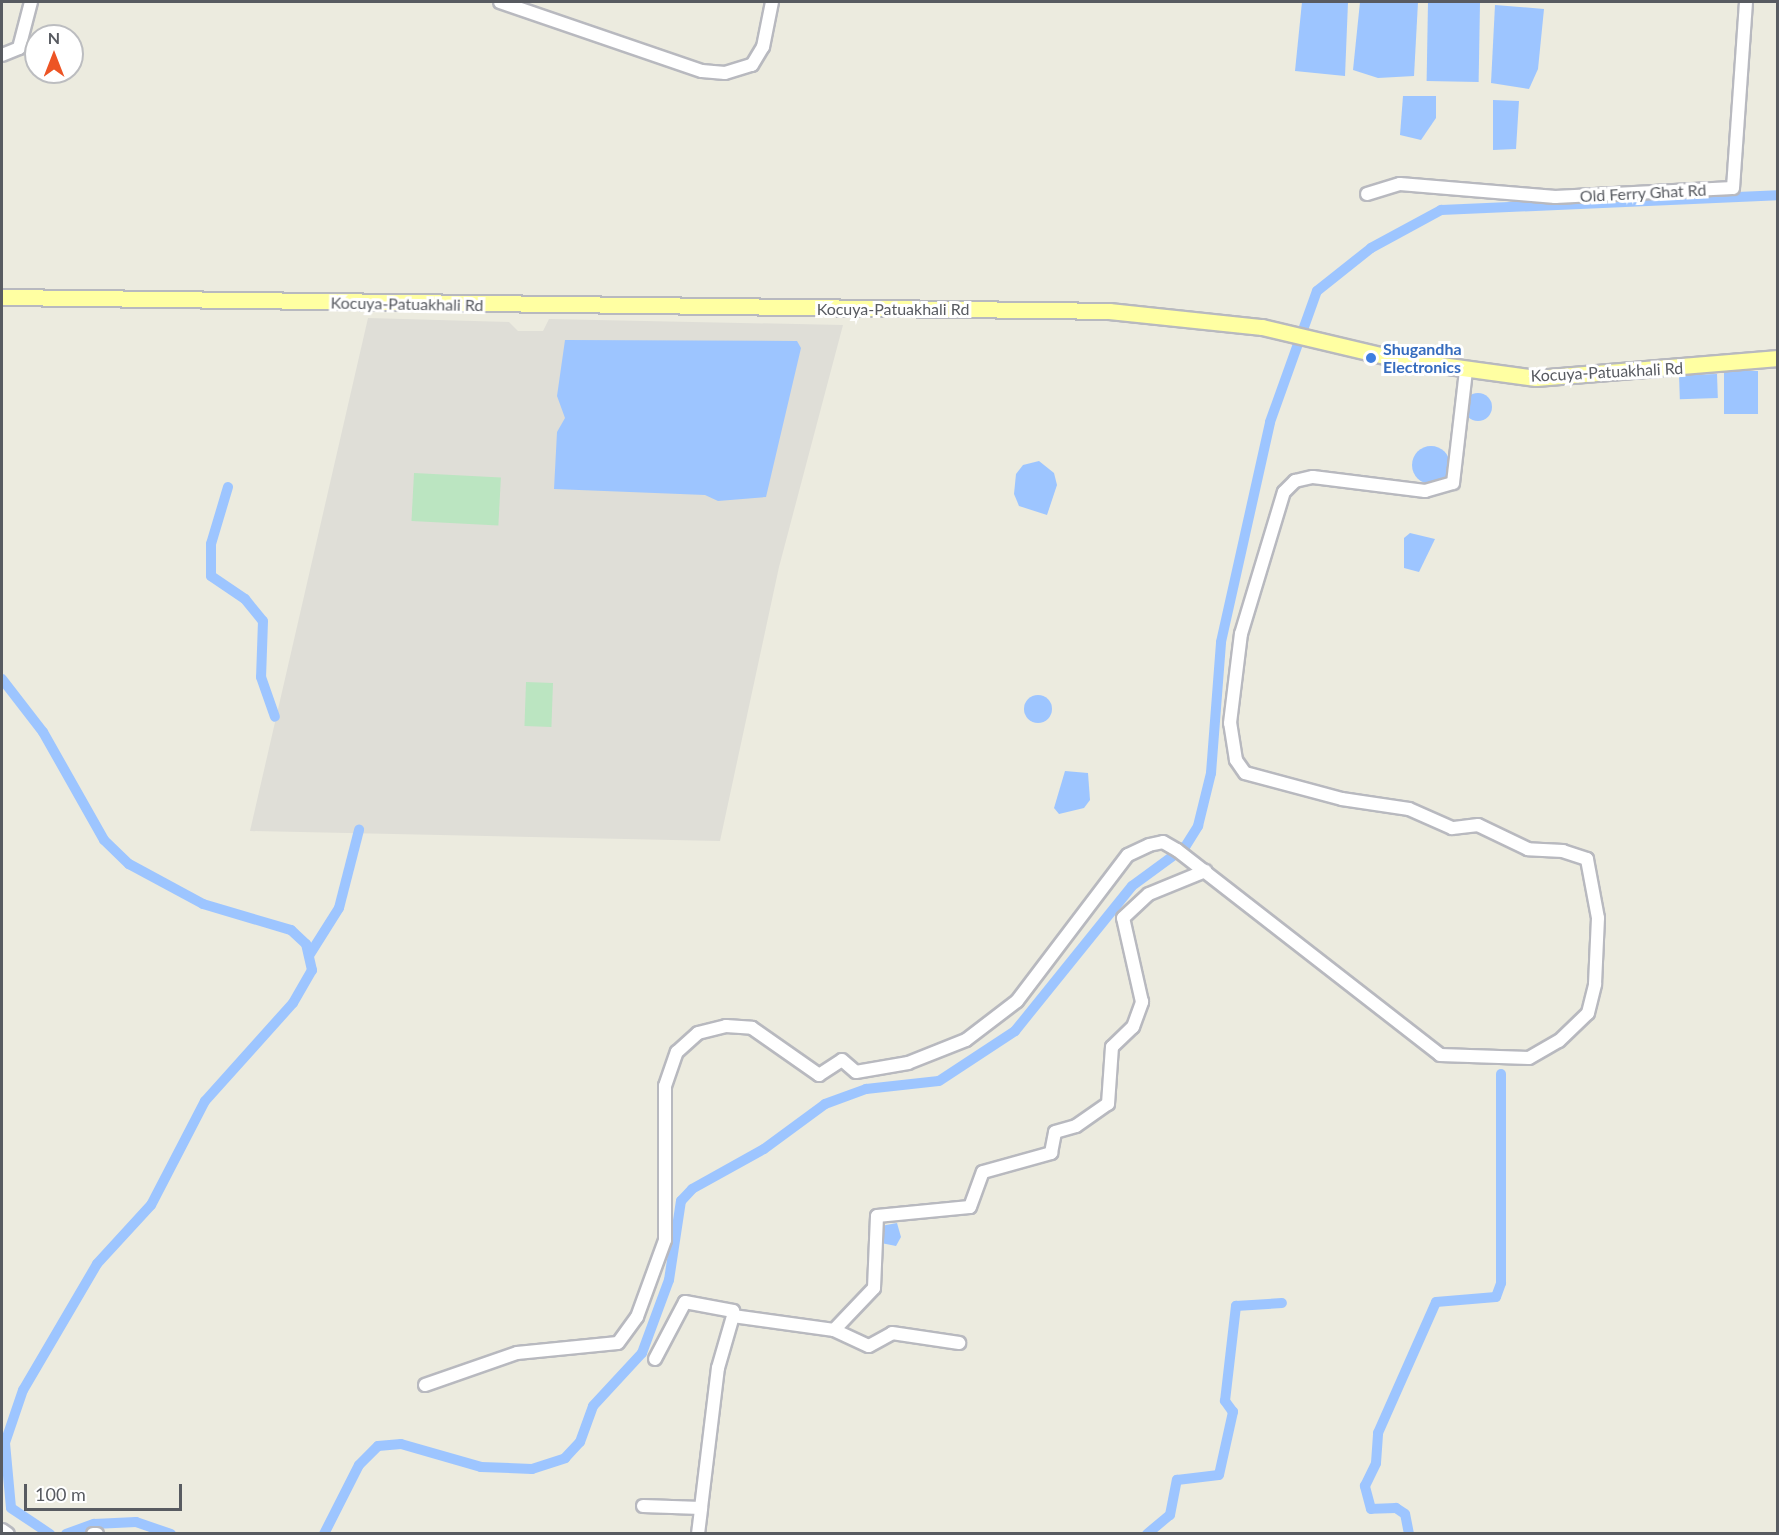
<!DOCTYPE html>
<html>
<head>
<meta charset="utf-8">
<style>
	body { margin:0 }
	#map { position:relative; width:1779px; height:1535px; overflow:hidden; background:#ecebdf; font-family:Lato,sans-serif }
	div>[style] { position:absolute }
	.industrial>* { inset:0; background:#dfded7 }
	.green>* { inset:0; background:#bbe5c1; transform-origin:0 0 }
	.water>* { inset:0; background:#9dc5ff; transform-origin:0 0 }
	.round { border-radius:50% }
	.canal>* { height:10px; margin:-5px; padding:0 5px; transform-origin:5px; border-radius:5px; background:#9dc5ff }
	.roads { filter:drop-shadow(2px 0 #b8b9bf) drop-shadow(-2px 0 #b8b9bf) drop-shadow(0 2px #b8b9bf) drop-shadow(0 -2px #b8b9bf) }
	.minor>* { height:12px; margin:-6px; padding:0 6px; transform-origin:6px; border-radius:6px; background:#fff }
	.major>* { height:15px; margin:-7.5px; padding:0 7.5px; transform-origin:7.5px; border-radius:7.5px; background:#ffffa2 }
	.dots>* { width:16px; height:16px; translate:-50% -50%; box-sizing:border-box; border:3px solid #fff; border-radius:50% }
	span { translate:-50% -50%; white-space:nowrap; text-align:center; line-height:1.15; -webkit-text-stroke:6px #fff; paint-order:stroke }
	.street-label { font-size:16px; color:#585b61 }
	.shop-label { font-size:16px; color:#366cbe; font-weight:700 }
	.left { translate:0 -50%; text-align:left }
	.frame { position:absolute; inset:0; border:3px solid #585b61; pointer-events:none }
	.north { position:absolute; left:24px; top:24px; width:60px; height:60px; box-sizing:border-box; background:#fff; border:2px solid #bcbdc0; border-radius:50%; rotate:0deg; font-size:16px; font-weight:700; line-height:24px; text-align:center; color:#585b61 }
	.north::after { content:''; display:block; margin:auto; width:21px; height:27px; background:#ed5425; clip-path:polygon(50% 0,100% 100%,50% 72%,0 100%) }
	.scale { position:absolute; left:24px; top:1484px; width:158px; height:27px; box-sizing:border-box; border:3px solid #585b61; border-top:0; padding-left:8px; font-size:18px; line-height:21px; white-space:nowrap; color:#585b61; -webkit-text-stroke:4px #fff; paint-order:stroke }
</style>
</head>
<body>
<div id="map">
	<div class="industrial">
		<i style="clip-path:polygon(368px 318px,509px 322px,518px 331px,543px 331px,549px 319px,843px 325px,779px 567px,720px 841px,250px 831px)"></i>
	</div>
	<div class="green">
		<i style="left:414px;top:473px;width:87px;height:48px;rotate:3deg"></i>
		<i style="left:526px;top:682px;width:27px;height:44px;rotate:2deg"></i>
	</div>
	<div class="water">
		<i style="clip-path:polygon(1302px 2px,1348px 2px,1345px 76px,1295px 71px)"></i>
		<i style="clip-path:polygon(1360px 2px,1418px 2px,1414px 76px,1378px 78px,1353px 70px)"></i>
		<i style="left:1428px;top:2px;width:52px;height:79px;rotate:1deg"></i>
		<i style="clip-path:polygon(1495px 5px,1544px 9px,1538px 69px,1529px 89px,1491px 83px)"></i>
		<i style="clip-path:polygon(1403px 96px,1436px 96px,1436px 118px,1421px 140px,1400px 135px)"></i>
		<i style="clip-path:polygon(1493px 100px,1519px 101px,1516px 149px,1493px 150px)"></i>
		<i style="clip-path:polygon(565px 340px,797px 341px,801px 348px,766px 497px,718px 501px,705px 495px,554px 489px,557px 432px,565px 418px,557px 396px)"></i>
		<i style="left:1724px;top:371px;width:34px;height:43px"></i>
		<i style="left:1717px;top:374px;width:24px;height:38px;rotate:88deg"></i>
		<i class="round" style="left:1464px;top:393px;width:28px;height:28px"></i>
		<i class="round" style="left:1412px;top:446px;width:38px;height:38px"></i>
		<i style="clip-path:polygon(1039px 461px,1054px 473px,1057px 485px,1047px 515px,1019px 506px,1014px 494px,1016px 474px,1023px 465px)"></i>
		<i style="clip-path:polygon(1410px 533px,1435px 539px,1419px 572px,1404px 568px,1404px 538px)"></i>
		<i class="round" style="left:1024px;top:695px;width:28px;height:28px"></i>
		<i style="clip-path:polygon(1065px 771px,1088px 773px,1090px 800px,1084px 808px,1059px 814px,1054px 808px)"></i>
		<i style="clip-path:polygon(897px 1223px,901px 1237px,896px 1246px,876px 1242px,881px 1226px)"></i>
	</div>
	<div class="canal">
		<i style="left:228px;top:487px;width:59px;rotate:106.6deg"></i>
		<i style="left:211px;top:544px;width:32px;rotate:90deg"></i>
		<i style="left:211px;top:576px;width:41px;rotate:34.1deg"></i>
		<i style="left:245px;top:599px;width:28px;rotate:51deg"></i>
		<i style="left:263px;top:621px;width:56px;rotate:92deg"></i>
		<i style="left:261px;top:677px;width:42px;rotate:70.7deg"></i>
		<i style="left:2px;top:679px;width:67px;rotate:52.3deg"></i>
		<i style="left:43px;top:732px;width:124px;rotate:60.5deg"></i>
		<i style="left:104px;top:840px;width:35px;rotate:44deg"></i>
		<i style="left:129px;top:864px;width:84px;rotate:28.4deg"></i>
		<i style="left:203px;top:904px;width:92px;rotate:16.5deg"></i>
		<i style="left:291px;top:930px;width:21px;rotate:43deg"></i>
		<i style="left:306px;top:944px;width:27px;rotate:77deg"></i>
		<i style="left:312px;top:970px;width:38px;rotate:120deg"></i>
		<i style="left:293px;top:1003px;width:132px;rotate:131.9deg"></i>
		<i style="left:205px;top:1101px;width:117px;rotate:117.4deg"></i>
		<i style="left:151px;top:1205px;width:80px;rotate:132.5deg"></i>
		<i style="left:97px;top:1264px;width:146px;rotate:120.4deg"></i>
		<i style="left:23px;top:1390px;width:56px;rotate:108.8deg"></i>
		<i style="left:5px;top:1443px;width:65px;rotate:84.7deg"></i>
		<i style="left:11px;top:1508px;width:47px;rotate:33.7deg"></i>
		<i style="left:310px;top:954px;width:54px;rotate:-57.8deg"></i>
		<i style="left:339px;top:908px;width:81px;rotate:-75.6deg"></i>
		<i style="left:66px;top:1534px;width:30px;rotate:-20deg"></i>
		<i style="left:94px;top:1524px;width:42px;rotate:-2.7deg"></i>
		<i style="left:136px;top:1522px;width:37px;rotate:19deg"></i>
		<i style="left:324px;top:1534px;width:77px;rotate:-63.1deg"></i>
		<i style="left:359px;top:1465px;width:27px;rotate:-45deg"></i>
		<i style="left:378px;top:1446px;width:23px;rotate:-5deg"></i>
		<i style="left:401px;top:1444px;width:83px;rotate:16deg"></i>
		<i style="left:481px;top:1467px;width:51px;rotate:2.2deg"></i>
		<i style="left:532px;top:1469px;width:35px;rotate:-18deg"></i>
		<i style="left:565px;top:1458px;width:22px;rotate:-47deg"></i>
		<i style="left:580px;top:1442px;width:38px;rotate:-70deg"></i>
		<i style="left:593px;top:1406px;width:72px;rotate:-47.2deg"></i>
		<i style="left:642px;top:1353px;width:78px;rotate:-69.7deg"></i>
		<i style="left:669px;top:1280px;width:80px;rotate:-81.4deg"></i>
		<i style="left:681px;top:1201px;width:16px;rotate:-47deg"></i>
		<i style="left:692px;top:1189px;width:82px;rotate:-29.1deg"></i>
		<i style="left:764px;top:1149px;width:76px;rotate:-36.4deg"></i>
		<i style="left:825px;top:1104px;width:44px;rotate:-20.1deg"></i>
		<i style="left:866px;top:1089px;width:73px;rotate:-6.3deg"></i>
		<i style="left:939px;top:1081px;width:91px;rotate:-33.3deg"></i>
		<i style="left:1015px;top:1031px;width:186px;rotate:-51.1deg"></i>
		<i style="left:1132px;top:886px;width:66px;rotate:-36.3deg"></i>
		<i style="left:1185px;top:847px;width:25px;rotate:-58deg"></i>
		<i style="left:1198px;top:826px;width:55px;rotate:-76.2deg"></i>
		<i style="left:1211px;top:773px;width:131px;rotate:-85.6deg"></i>
		<i style="left:1221px;top:642px;width:225px;rotate:-77.4deg"></i>
		<i style="left:1270px;top:422px;width:139px;rotate:-70.3deg"></i>
		<i style="left:1317px;top:291px;width:69px;rotate:-38.5deg"></i>
		<i style="left:1371px;top:248px;width:80px;rotate:-28.5deg"></i>
		<i style="left:1441px;top:210px;width:337px;rotate:-2.5deg"></i>
		<i style="left:1147px;top:1534px;width:30px;rotate:-40deg"></i>
		<i style="left:1170px;top:1515px;width:36px;rotate:-79deg"></i>
		<i style="left:1177px;top:1480px;width:42px;rotate:-6.8deg"></i>
		<i style="left:1219px;top:1475px;width:65px;rotate:-77.5deg"></i>
		<i style="left:1233px;top:1412px;width:14px;rotate:-126deg"></i>
		<i style="left:1225px;top:1401px;width:96px;rotate:-83.4deg"></i>
		<i style="left:1236px;top:1306px;width:46px;rotate:-3.7deg"></i>
		<i style="left:1409px;top:1534px;width:20px;rotate:-101deg"></i>
		<i style="left:1405px;top:1514px;width:11px;rotate:-146deg"></i>
		<i style="left:1396px;top:1508px;width:25px;rotate:178deg"></i>
		<i style="left:1371px;top:1509px;width:24px;rotate:-105deg"></i>
		<i style="left:1365px;top:1486px;width:25px;rotate:-64deg"></i>
		<i style="left:1376px;top:1463px;width:30px;rotate:-86deg"></i>
		<i style="left:1378px;top:1433px;width:143px;rotate:-66.1deg"></i>
		<i style="left:1436px;top:1302px;width:60px;rotate:-4.8deg"></i>
		<i style="left:1496px;top:1297px;width:15px;rotate:-70deg"></i>
		<i style="left:1501px;top:1283px;width:209px;rotate:-90deg"></i>
	</div>
	<div class="roads">
		<div class="minor">
			<i style="left:500px;top:2px;width:213px;rotate:18.9deg"></i>
			<i style="left:702px;top:71px;width:23px;rotate:5deg"></i>
			<i style="left:725px;top:73px;width:28px;rotate:-17deg"></i>
			<i style="left:752px;top:65px;width:21px;rotate:-59deg"></i>
			<i style="left:763px;top:47px;width:46px;rotate:-78.7deg"></i>
			<i style="left:2px;top:55px;width:18px;rotate:-22deg"></i>
			<i style="left:19px;top:48px;width:48px;rotate:-75.4deg"></i>
			<i style="left:1367px;top:194px;width:34px;rotate:-17deg"></i>
			<i style="left:1400px;top:184px;width:156px;rotate:4.8deg"></i>
			<i style="left:1555px;top:197px;width:178px;rotate:-2.9deg"></i>
			<i style="left:1733px;top:188px;width:186px;rotate:-86deg"></i>
			<i style="left:834px;top:1330px;width:58px;rotate:-46.4deg"></i>
			<i style="left:874px;top:1288px;width:72px;rotate:-87.6deg"></i>
			<i style="left:877px;top:1216px;width:93px;rotate:-5.5deg"></i>
			<i style="left:970px;top:1207px;width:37px;rotate:-70deg"></i>
			<i style="left:983px;top:1172px;width:71px;rotate:-15.6deg"></i>
			<i style="left:1051px;top:1153px;width:21px;rotate:-79deg"></i>
			<i style="left:1055px;top:1132px;width:22px;rotate:-16deg"></i>
			<i style="left:1076px;top:1126px;width:39px;rotate:-35deg"></i>
			<i style="left:1108px;top:1104px;width:57px;rotate:-86deg"></i>
			<i style="left:1112px;top:1047px;width:29px;rotate:-44deg"></i>
			<i style="left:1133px;top:1027px;width:27px;rotate:-70deg"></i>
			<i style="left:1142px;top:1002px;width:86px;rotate:-102.7deg"></i>
			<i style="left:1123px;top:918px;width:35px;rotate:-43deg"></i>
			<i style="left:1149px;top:894px;width:61px;rotate:-22.3deg"></i>
			<i style="left:655px;top:1359px;width:64px;rotate:-62.2deg"></i>
			<i style="left:685px;top:1302px;width:49px;rotate:10.6deg"></i>
			<i style="left:733px;top:1311px;width:5px;rotate:90deg"></i>
			<i style="left:733px;top:1316px;width:102px;rotate:7.9deg"></i>
			<i style="left:834px;top:1330px;width:38px;rotate:25deg"></i>
			<i style="left:869px;top:1346px;width:26px;rotate:-29deg"></i>
			<i style="left:892px;top:1333px;width:68px;rotate:8.5deg"></i>
			<i style="left:425px;top:1385px;width:97px;rotate:-19.2deg"></i>
			<i style="left:517px;top:1353px;width:101px;rotate:-5.7deg"></i>
			<i style="left:618px;top:1343px;width:32px;rotate:-54deg"></i>
			<i style="left:637px;top:1317px;width:82px;rotate:-70deg"></i>
			<i style="left:665px;top:1240px;width:154px;rotate:-90deg"></i>
			<i style="left:665px;top:1086px;width:36px;rotate:-71deg"></i>
			<i style="left:677px;top:1052px;width:28px;rotate:-42deg"></i>
			<i style="left:698px;top:1033px;width:29px;rotate:-14deg"></i>
			<i style="left:726px;top:1026px;width:26px;rotate:4deg"></i>
			<i style="left:752px;top:1028px;width:82px;rotate:35deg"></i>
			<i style="left:819px;top:1075px;width:27px;rotate:-33deg"></i>
			<i style="left:842px;top:1060px;width:18px;rotate:41deg"></i>
			<i style="left:856px;top:1072px;width:53px;rotate:-9.8deg"></i>
			<i style="left:908px;top:1063px;width:62px;rotate:-21.6deg"></i>
			<i style="left:966px;top:1040px;width:64px;rotate:-37.4deg"></i>
			<i style="left:1017px;top:1001px;width:183px;rotate:-52.8deg"></i>
			<i style="left:1128px;top:855px;width:23px;rotate:-25deg"></i>
			<i style="left:1149px;top:845px;width:14px;rotate:-12deg"></i>
			<i style="left:1163px;top:842px;width:16px;rotate:30deg"></i>
			<i style="left:1177px;top:850px;width:333px;rotate:37.9deg"></i>
			<i style="left:1440px;top:1055px;width:89px;rotate:1.9deg"></i>
			<i style="left:1529px;top:1058px;width:34px;rotate:-30deg"></i>
			<i style="left:1559px;top:1041px;width:40px;rotate:-44deg"></i>
			<i style="left:1588px;top:1013px;width:30px;rotate:-76deg"></i>
			<i style="left:1595px;top:984px;width:66px;rotate:-87.4deg"></i>
			<i style="left:1598px;top:918px;width:60px;rotate:-100.6deg"></i>
			<i style="left:1587px;top:859px;width:25px;rotate:-162deg"></i>
			<i style="left:1563px;top:851px;width:35px;rotate:-177deg"></i>
			<i style="left:1528px;top:849px;width:55px;rotate:-154.4deg"></i>
			<i style="left:1478px;top:825px;width:26px;rotate:173deg"></i>
			<i style="left:1452px;top:828px;width:47px;rotate:-156.2deg"></i>
			<i style="left:1409px;top:809px;width:68px;rotate:-171.5deg"></i>
			<i style="left:1342px;top:799px;width:100px;rotate:-165deg"></i>
			<i style="left:1245px;top:773px;width:16px;rotate:-125deg"></i>
			<i style="left:1236px;top:760px;width:37px;rotate:-99deg"></i>
			<i style="left:1230px;top:723px;width:90px;rotate:-83deg"></i>
			<i style="left:1241px;top:634px;width:148px;rotate:-73.2deg"></i>
			<i style="left:1284px;top:492px;width:16px;rotate:-45deg"></i>
			<i style="left:1295px;top:481px;width:18px;rotate:-13deg"></i>
			<i style="left:1313px;top:477px;width:113px;rotate:7.1deg"></i>
			<i style="left:1425px;top:491px;width:29px;rotate:-16deg"></i>
			<i style="left:1453px;top:483px;width:114px;rotate:-83.4deg"></i>
			<i style="left:643px;top:1506px;width:58px;rotate:2deg"></i>
			<i style="left:701px;top:1508px;width:141px;rotate:-83.1deg"></i>
			<i style="left:718px;top:1368px;width:54px;rotate:-73.9deg"></i>
			<i style="left:2px;top:1530px;width:7px;rotate:34deg"></i>
			<i style="left:93px;top:1534px;width:4px"></i>
			<i style="left:698px;top:1534px;width:26px;rotate:-83deg"></i>
		</div>
		<div class="major">
			<i style="left:2px;top:297px;width:1107px;rotate:0.72deg"></i>
			<i style="left:1109px;top:311px;width:154px;rotate:6deg"></i>
			<i style="left:1262px;top:327px;width:139px;rotate:13.3deg"></i>
			<i style="left:1397px;top:359px;width:140px;rotate:7.8deg"></i>
			<i style="left:1536px;top:378px;width:243px;rotate:-4.7deg"></i>
		</div>
	</div>
	<div class="dots">
		<i style="left:1371px;top:358px;background:#3f7fe0"></i>
	</div>
	<div class="street-label">
		<span style="left:1643px;top:193px;rotate:-3deg">Old Ferry Ghat Rd</span>
		<span style="left:407px;top:304px;rotate:1deg">Kocuya-Patuakhali Rd</span>
		<span style="left:893px;top:309px">Kocuya-Patuakhali Rd</span>
		<span style="left:1607px;top:372px;rotate:-3deg">Kocuya-Patuakhali Rd</span>
	</div>
	<div class="shop-label">
		<span class="left" style="left:1383px;top:358px">Shugandha<br>Electronics</span>
	</div>
	<div class="frame"></div>
	<div class="north">N</div>
	<div class="scale">100 m</div>
</div>
</body>
</html>
